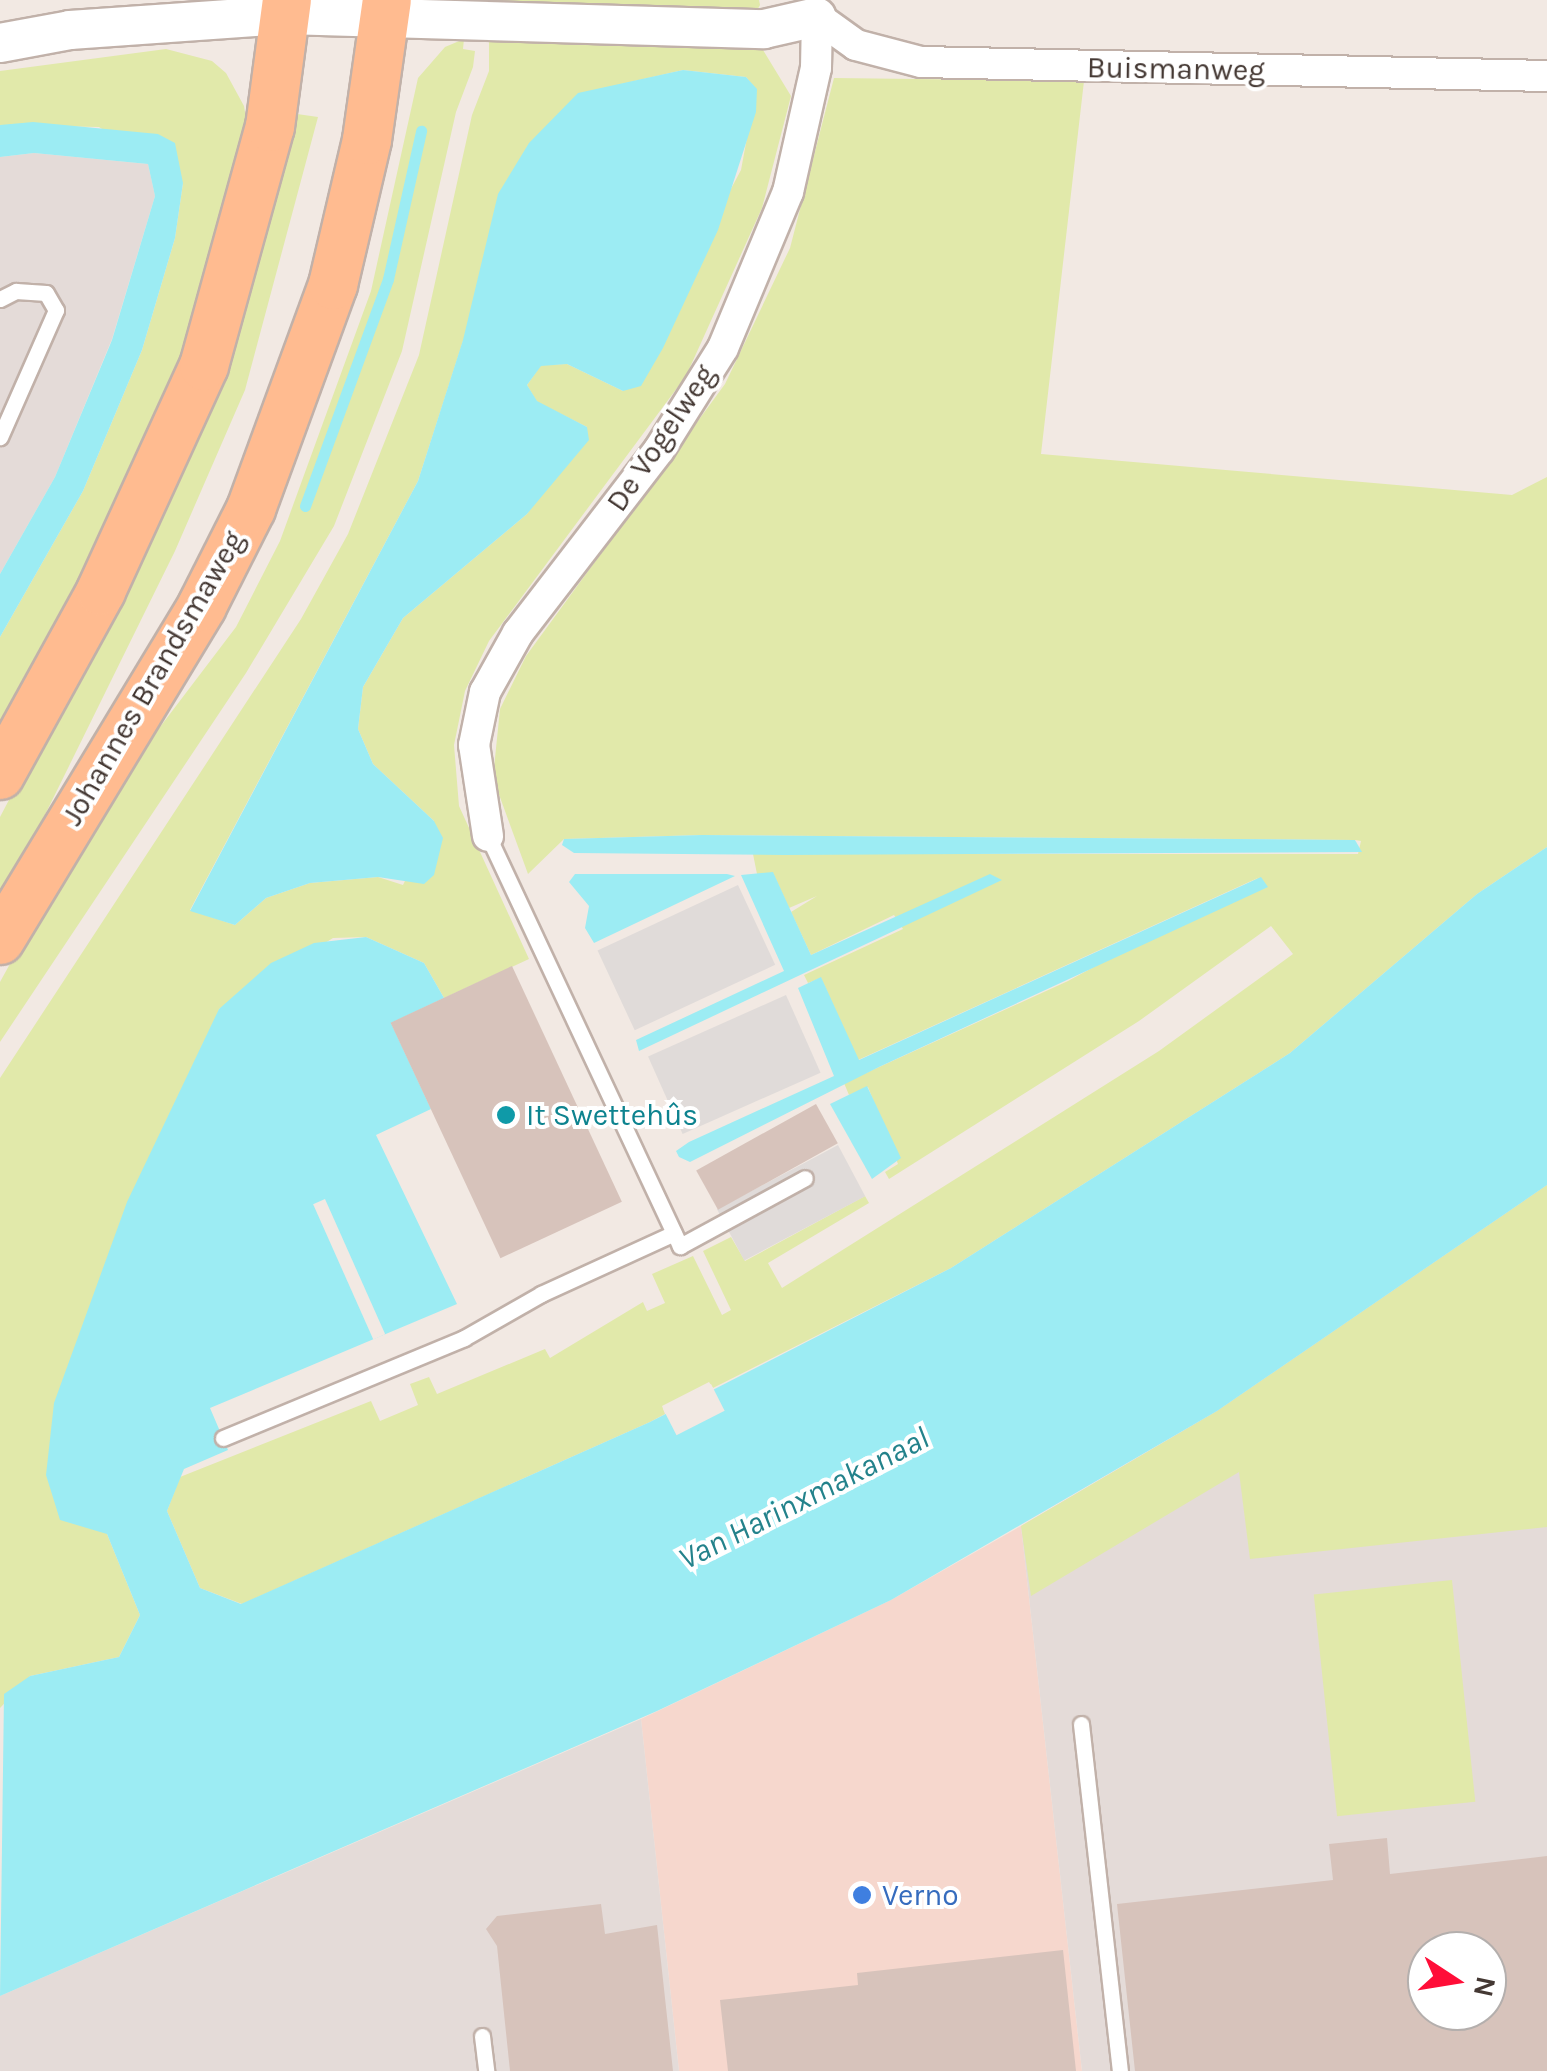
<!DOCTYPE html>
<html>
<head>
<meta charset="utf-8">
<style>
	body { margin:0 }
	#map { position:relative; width:1547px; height:2071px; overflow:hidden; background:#f2e9e3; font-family:Karla,sans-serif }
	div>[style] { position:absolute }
	.commercial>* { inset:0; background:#f6d7cd }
	.industrial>* { inset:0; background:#e4dbd8 }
	.green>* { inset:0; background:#e1e9aa; transform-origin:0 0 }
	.parking>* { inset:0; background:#e0dbd9; transform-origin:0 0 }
	.water>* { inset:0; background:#9cecf3 }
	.pier>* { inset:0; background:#f2e9e3; transform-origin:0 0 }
	.stream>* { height:11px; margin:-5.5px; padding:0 5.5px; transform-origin:5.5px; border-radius:5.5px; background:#9cecf3 }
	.building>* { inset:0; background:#d7c3bb; transform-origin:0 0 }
	.roads { filter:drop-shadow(2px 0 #c1b1a9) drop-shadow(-2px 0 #c1b1a9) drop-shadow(0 2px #c1b1a9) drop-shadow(0 -2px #c1b1a9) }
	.service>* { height:15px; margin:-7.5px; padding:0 7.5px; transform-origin:7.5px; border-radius:7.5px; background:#fff }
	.minor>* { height:30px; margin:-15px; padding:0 15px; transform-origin:15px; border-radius:15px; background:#fff }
	.tertiary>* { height:38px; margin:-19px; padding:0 19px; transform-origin:19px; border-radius:19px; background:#fff }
	.primary>* { height:48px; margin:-24px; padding:0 24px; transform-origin:24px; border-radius:24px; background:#ffbb90 }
	.dots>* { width:28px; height:28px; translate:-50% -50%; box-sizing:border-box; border:5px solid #fff; border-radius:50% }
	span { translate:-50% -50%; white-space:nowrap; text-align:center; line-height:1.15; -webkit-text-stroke:8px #fff; paint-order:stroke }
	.street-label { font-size:30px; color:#443833 }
	.culture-label { font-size:30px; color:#0d838f }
	.left { translate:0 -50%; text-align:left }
	.shop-label { font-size:30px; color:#366cbe }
	.water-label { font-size:32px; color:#23828b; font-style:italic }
	.north { position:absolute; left:1407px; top:1931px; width:100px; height:100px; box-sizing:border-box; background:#fff; border:2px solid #b4afad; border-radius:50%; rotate:102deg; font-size:28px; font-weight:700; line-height:40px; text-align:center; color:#443833 }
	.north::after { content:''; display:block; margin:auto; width:35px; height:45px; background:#ff0e38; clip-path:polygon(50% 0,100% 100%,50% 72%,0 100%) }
</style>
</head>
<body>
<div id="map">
	<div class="commercial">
		<i style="clip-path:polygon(1021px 1526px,1082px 2071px,679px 2071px,641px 1719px,891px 1600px)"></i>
	</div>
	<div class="industrial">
		<i style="clip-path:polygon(34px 153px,148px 164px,155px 196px,112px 339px,55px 477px,0 574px,0 157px)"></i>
		<i style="clip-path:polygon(evenodd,1547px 1185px,1547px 2071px,1082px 2071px,1021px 1526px,1217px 1411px,1547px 1185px,1427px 1951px,1487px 1951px,1487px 2011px,1427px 2011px,1427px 1951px)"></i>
		<i style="clip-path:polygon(641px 1719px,679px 2071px,0 2071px,0 1996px)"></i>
	</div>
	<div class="green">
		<i style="clip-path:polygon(490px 0,759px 0,760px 5px,756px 12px,489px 10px)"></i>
		<i style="clip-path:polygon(evenodd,489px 32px,753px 43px,763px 50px,791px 96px,762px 208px,686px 376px,489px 641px,465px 691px,454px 745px,459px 806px,529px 959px,444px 998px,424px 963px,366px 937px,333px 938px,219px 1009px,107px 1534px,140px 1615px,119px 1657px,30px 1676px,0 1708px,0 1078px,301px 619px,348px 534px,419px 355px,472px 115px,489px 71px,489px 32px,683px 70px,746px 77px,756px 89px,741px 170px,623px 391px,567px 364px,541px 365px,527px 385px,537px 402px,587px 427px,527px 514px,403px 618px,363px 687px,358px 729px,373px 764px,434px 821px,403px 885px,378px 877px,310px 883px,266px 898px,235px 925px,190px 910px,418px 481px,463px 341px,613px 86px,683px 70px)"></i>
		<i style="clip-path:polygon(464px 39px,463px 49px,475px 51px,473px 67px,456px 112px,402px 351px,334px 526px,246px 673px,0 1042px,0 982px,33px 922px,119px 781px,236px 627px,280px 541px,371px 291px,418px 78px,445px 47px)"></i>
		<i style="clip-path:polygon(166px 49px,212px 61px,226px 73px,244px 106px,248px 130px,193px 337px,132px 486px,0 729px,0 637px,83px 491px,142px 350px,175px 238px,183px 183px,99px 127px,0 125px,0 71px)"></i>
		<i style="clip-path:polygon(834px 78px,1084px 81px,1041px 454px,1512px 495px,1547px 477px,1547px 847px,1477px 894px,1290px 1053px,951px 1268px,713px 1388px,709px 1382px,662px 1406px,665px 1414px,650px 1422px,242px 1604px,200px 1588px,167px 1511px,180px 1477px,371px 1401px,380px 1421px,418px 1405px,410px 1384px,429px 1377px,437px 1394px,545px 1349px,550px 1358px,643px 1302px,647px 1311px,665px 1303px,652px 1274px,693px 1256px,722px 1315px,731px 1310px,703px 1251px,731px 1237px,745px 1261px,865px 1196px,869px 1203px,768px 1263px,782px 1288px,1159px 1051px,1293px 954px,1271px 926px,1139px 1021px,889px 1179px,885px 1172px,898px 1164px,868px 1087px,849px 1095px,844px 1083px,1068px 981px,1260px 877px,858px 1060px,821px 978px,808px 983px,804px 975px,903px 929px,894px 915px,811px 955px,791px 912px,817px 896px,789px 908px,773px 873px,757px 874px,753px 854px,1358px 854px,1361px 841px,1355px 840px,702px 835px,564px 839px,528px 874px,493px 778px,500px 709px,526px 656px,725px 384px,790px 248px)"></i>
		<i style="clip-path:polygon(290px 113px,318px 117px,245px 390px,175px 551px,0 906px,0 817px,182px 472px,233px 338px)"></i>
		<i style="clip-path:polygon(1547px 1185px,1547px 1527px,1250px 1559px,1239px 1472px,1031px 1596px,1021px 1526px,1217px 1411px)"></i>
		<i style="left:1452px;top:1580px;width:223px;height:139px;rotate:84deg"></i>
	</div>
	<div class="parking">
		<i style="left:738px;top:885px;width:88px;height:155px;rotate:65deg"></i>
		<i style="left:786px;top:995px;width:85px;height:151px;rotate:66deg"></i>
		<i style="left:838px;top:1145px;width:58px;height:137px;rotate:62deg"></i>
	</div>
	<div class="water">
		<i style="clip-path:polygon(683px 70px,746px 77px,757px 89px,756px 112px,718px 230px,663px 348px,641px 386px,623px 391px,567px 364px,541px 366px,527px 385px,537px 401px,587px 427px,589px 440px,527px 514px,403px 618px,363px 687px,358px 729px,373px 764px,434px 821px,443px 838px,434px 875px,424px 884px,378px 877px,310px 883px,266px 898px,235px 925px,190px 911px,418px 481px,463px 340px,498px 194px,529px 143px,578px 93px)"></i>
		<i style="clip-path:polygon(33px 122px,158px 134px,175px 143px,183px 183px,175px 238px,142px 350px,83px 491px,0 637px,0 574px,55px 477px,112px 340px,155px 196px,148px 164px,34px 153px,0 157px,0 125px)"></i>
		<i style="clip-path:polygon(702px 835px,1355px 840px,1362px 852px,784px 855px,574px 853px,562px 845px,564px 839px)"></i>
		<i style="clip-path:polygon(1547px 847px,1547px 1185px,1217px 1411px,891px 1600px,657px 1711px,0 1996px,4px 1694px,30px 1676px,119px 1657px,140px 1615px,107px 1534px,60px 1520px,46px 1475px,54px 1403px,127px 1202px,219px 1009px,271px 963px,314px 943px,366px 937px,424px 963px,444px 998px,391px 1023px,431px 1109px,376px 1135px,457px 1304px,210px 1408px,228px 1450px,184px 1469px,167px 1511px,200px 1588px,241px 1604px,650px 1422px,951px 1268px,1290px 1053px,1477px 894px)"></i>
		<i style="clip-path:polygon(773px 872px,811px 955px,990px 874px,1002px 880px,639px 1051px,636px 1040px,784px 971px,741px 875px)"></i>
		<i style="clip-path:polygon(575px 874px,727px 874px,735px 876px,594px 943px,585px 928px,589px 906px,569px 882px)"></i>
		<i style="clip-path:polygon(1261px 877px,1268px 887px,879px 1067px,690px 1162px,679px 1157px,676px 1151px,689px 1142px,834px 1076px,798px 988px,821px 977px,859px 1060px)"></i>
		<i style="clip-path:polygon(867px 1086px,901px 1158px,872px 1179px,830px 1104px)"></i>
	</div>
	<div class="pier">
		<i style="left:325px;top:1199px;width:148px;height:13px;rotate:66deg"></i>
		<i style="left:711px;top:1384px;width:30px;height:54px;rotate:63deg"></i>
	</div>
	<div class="stream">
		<i style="left:305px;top:506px;width:242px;rotate:-69.9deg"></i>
		<i style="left:388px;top:279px;width:152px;rotate:-77.4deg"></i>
	</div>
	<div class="building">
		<i style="left:512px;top:966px;width:260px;height:134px;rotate:65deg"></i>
		<i style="left:816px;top:1104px;width:45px;height:137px;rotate:61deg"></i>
		<i style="clip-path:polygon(evenodd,1387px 1838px,1390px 1874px,1547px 1856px,1547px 2071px,1135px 2071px,1117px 1904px,1333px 1880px,1329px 1844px,1387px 1838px,1427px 1951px,1487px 1951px,1487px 2011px,1427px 2011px,1427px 1951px)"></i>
		<i style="clip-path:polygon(601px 1904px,605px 1934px,657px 1925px,673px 2071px,510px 2071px,497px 1946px,486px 1929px,497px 1916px)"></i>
		<i style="clip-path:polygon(1063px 1950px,1076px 2071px,728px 2071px,720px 2000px,858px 1985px,857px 1973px)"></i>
	</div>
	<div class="roads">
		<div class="service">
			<i style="left:0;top:299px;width:18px;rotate:-27deg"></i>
			<i style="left:16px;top:291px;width:30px;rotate:4deg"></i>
			<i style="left:46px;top:293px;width:20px;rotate:60deg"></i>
			<i style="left:56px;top:310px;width:139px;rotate:113.8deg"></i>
			<i style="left:488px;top:836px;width:453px;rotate:64.9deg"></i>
			<i style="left:680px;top:1246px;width:142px;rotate:-28.5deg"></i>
			<i style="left:223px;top:1438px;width:261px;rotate:-22.5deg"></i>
			<i style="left:464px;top:1338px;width:89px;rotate:-29.7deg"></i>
			<i style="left:541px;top:1294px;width:146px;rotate:-24.6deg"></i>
			<i style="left:1081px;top:1724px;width:349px;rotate:83.6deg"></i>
			<i style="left:482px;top:2036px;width:35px;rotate:83deg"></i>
		</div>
		<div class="minor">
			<i style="left:817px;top:17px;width:48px;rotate:35.7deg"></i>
			<i style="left:856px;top:45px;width:67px;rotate:14.7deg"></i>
			<i style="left:921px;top:62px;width:626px;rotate:1.28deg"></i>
			<i style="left:488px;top:836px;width:92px;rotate:-98.7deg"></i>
			<i style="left:474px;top:745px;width:54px;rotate:-78.3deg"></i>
			<i style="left:485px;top:692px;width:68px;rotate:-60.8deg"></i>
			<i style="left:518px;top:633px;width:231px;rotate:-52.4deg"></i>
			<i style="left:659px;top:450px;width:120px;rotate:-57.9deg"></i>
			<i style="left:723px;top:348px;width:169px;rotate:-67.4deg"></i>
			<i style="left:788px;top:192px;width:127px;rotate:-77.3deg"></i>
			<i style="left:816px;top:68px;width:51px;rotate:-88.9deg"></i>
		</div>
		<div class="tertiary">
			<i style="left:0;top:43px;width:71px;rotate:-10.5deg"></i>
			<i style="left:70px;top:30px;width:217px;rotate:-4deg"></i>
			<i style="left:286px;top:15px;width:478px;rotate:1.7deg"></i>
			<i style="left:764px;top:29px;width:54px;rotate:-12.8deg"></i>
		</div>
		<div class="primary">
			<i style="left:0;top:775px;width:210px;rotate:-61.2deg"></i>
			<i style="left:101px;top:591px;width:247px;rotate:-65.4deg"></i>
			<i style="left:204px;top:366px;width:248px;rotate:-74.6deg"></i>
			<i style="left:270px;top:127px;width:128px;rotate:-82.4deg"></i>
			<i style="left:0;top:940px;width:390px;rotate:-58.8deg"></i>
			<i style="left:202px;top:606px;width:109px;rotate:-63.2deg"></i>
			<i style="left:251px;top:509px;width:239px;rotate:-69.9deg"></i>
			<i style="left:333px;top:285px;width:149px;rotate:-76.8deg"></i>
			<i style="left:367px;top:140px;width:141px;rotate:-81.9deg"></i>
		</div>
	</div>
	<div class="dots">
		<i style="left:506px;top:1115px;background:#0f9aa8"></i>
		<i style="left:862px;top:1895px;background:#3f7fe0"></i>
	</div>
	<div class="street-label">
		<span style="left:1176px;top:69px;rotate:1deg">Buismanweg</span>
		<span style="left:661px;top:438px;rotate:-56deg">De Vogelweg</span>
		<span style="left:153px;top:678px;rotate:-60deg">Johannes Brandsmaweg</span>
	</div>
	<div class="culture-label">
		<span class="left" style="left:526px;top:1115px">It Swettehûs</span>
	</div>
	<div class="shop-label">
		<span class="left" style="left:882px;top:1895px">Verno</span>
	</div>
	<div class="water-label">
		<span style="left:804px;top:1499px;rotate:-27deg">Van Harinxmakanaal</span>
	</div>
	<div class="north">N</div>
</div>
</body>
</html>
